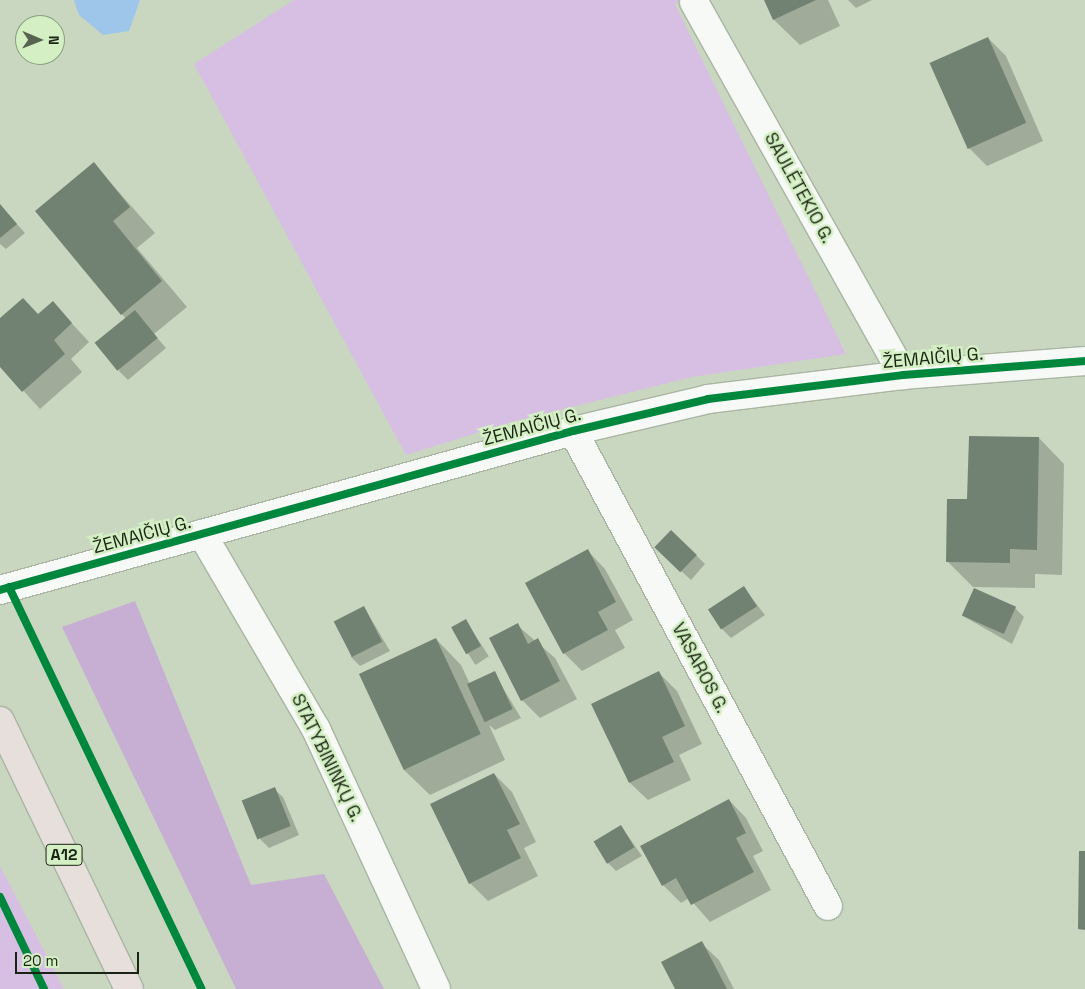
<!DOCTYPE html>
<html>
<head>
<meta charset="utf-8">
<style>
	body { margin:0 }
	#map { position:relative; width:1085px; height:989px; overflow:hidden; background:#c9d7c0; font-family:"Space Grotesk",sans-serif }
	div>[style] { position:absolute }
	.green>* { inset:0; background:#d7bee3 }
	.forest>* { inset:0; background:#c7afd3 }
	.water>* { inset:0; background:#9ec6eb }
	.shadow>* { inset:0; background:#0003; transform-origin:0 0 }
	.building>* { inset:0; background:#728272; transform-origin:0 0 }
	.roads { filter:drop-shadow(1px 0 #a9b5a2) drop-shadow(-1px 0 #a9b5a2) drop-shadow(0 1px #a9b5a2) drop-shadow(0 -1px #a9b5a2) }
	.minor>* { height:28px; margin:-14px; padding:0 14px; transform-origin:14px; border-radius:14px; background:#f7f9f6 }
	.trunk>* { height:28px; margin:-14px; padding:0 14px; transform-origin:14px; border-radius:14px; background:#e6dfdc }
	.cycleway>* { height:8px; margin:-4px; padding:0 4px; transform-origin:4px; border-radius:4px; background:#00873e }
	span { translate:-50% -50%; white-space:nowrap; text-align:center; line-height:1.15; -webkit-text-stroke:5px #d3efc3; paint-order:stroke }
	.shield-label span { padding:1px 4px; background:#d3efc3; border:1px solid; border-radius:4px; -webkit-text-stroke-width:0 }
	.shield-label { font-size:16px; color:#1a2414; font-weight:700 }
	.street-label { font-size:18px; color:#1a2414 }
	.north { position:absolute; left:15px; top:15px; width:50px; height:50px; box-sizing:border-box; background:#d3efc3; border:1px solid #899e7d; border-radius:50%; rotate:91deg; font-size:14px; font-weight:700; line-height:20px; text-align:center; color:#1a2414 }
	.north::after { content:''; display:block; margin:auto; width:18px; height:22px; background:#576350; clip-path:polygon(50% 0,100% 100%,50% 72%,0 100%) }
	.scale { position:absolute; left:15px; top:952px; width:124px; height:22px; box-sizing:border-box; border:2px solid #1a2414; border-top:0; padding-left:6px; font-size:15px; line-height:18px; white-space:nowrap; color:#1a2414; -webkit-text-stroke:4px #d3efc3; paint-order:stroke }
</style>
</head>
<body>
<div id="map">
	<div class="green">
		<i style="clip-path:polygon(294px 0,682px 0,675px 4px,846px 354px,692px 377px,515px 421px,406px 455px,194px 64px)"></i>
		<i style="clip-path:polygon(0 866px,64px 989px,0 989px)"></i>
	</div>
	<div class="forest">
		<i style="clip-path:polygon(135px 601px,251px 885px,324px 874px,384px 989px,236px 989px,62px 627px)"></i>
	</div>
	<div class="water">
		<i style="clip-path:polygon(74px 0,140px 0,129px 31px,103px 35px,79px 15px)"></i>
	</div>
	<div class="shadow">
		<i style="clip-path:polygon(765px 0,828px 0,840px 26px,800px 45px,774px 20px)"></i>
		<i style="clip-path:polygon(848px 0,872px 0,856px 8px)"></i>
		<i style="clip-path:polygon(988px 38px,1006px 56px,1043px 141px,987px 166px,969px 148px)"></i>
		<i style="clip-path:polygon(94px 164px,155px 233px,137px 248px,187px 307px,154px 334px,166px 348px,128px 380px,119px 371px,126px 319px,37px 211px)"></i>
		<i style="clip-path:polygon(0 205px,25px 233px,6px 249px,0 244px)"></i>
		<i style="clip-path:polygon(53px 303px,89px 342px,71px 359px,82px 372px,40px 409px,0 365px,0 320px,39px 315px)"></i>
		<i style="clip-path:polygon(1039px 438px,1064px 464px,1062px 575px,1035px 574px,1035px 588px,973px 587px,947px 561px)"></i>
		<i style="clip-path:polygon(588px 551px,605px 569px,633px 620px,615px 630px,625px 648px,582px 671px,564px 653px)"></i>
		<i style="clip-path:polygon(696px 555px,705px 564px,691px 580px,666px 557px)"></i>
		<i style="clip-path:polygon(744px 588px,765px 615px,731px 638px,722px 629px)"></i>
		<i style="clip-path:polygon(364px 607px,390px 651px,360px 666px,351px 657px)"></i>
		<i style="clip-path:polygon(1015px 608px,1024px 617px,1012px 644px,963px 616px)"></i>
		<i style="left:466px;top:621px;width:42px;height:16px;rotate:57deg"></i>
		<i style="clip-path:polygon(517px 625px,555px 658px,577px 699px,540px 718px,522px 700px)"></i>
		<i style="clip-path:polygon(436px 639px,461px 665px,470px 684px,494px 673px,521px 718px,495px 730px,489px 725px,505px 760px,430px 795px,404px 770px,360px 674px)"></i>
		<i style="clip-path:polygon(659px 673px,677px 691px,702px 744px,679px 755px,691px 780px,648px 800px,630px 783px,593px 704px)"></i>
		<i style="clip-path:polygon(494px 774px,512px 792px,536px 842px,524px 848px,538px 876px,488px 901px,470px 883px)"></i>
		<i style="clip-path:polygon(274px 789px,283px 797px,299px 835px,269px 848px,260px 839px)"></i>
		<i style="clip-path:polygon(729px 800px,746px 818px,763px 851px,753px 856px,771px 890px,710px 922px,689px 898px,681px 903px,663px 885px)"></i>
		<i style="clip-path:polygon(621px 826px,642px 856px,616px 871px,607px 862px)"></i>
		<i style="clip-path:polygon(701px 943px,719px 960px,734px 989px,677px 989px)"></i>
	</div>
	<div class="building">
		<i style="clip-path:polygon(764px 0,816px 0,773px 20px)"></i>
		<i style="left:988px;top:37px;width:94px;height:64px;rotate:66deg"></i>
		<i style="clip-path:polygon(94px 162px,130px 207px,113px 221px,162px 281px,121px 315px,35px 211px)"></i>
		<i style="clip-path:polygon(0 204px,17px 224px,0 238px)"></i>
		<i style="clip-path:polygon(23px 298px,38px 314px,53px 301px,72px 323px,54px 340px,65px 354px,22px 392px,0 367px,0 318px)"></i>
		<i style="left:135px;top:310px;width:36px;height:52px;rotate:51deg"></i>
		<i style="clip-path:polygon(969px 436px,1039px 437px,1037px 550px,1010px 549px,1010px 563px,946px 562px,947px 499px,967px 499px)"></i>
		<i style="left:671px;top:530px;width:36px;height:24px;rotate:44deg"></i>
		<i style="clip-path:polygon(588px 549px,616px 602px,598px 612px,608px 630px,563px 654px,525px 583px)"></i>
		<i style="left:744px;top:586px;width:24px;height:43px;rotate:57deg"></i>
		<i style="left:974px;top:588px;width:46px;height:30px;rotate:24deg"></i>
		<i style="left:364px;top:606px;width:40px;height:34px;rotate:63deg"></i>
		<i style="left:466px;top:619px;width:31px;height:17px;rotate:61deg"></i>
		<i style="clip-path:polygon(518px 623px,528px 644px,538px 638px,560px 681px,521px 701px,489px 638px)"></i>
		<i style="left:436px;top:638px;width:106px;height:85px;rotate:65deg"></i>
		<i style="left:495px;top:671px;width:42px;height:31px;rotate:65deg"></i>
		<i style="clip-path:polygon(659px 671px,685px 726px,662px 737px,674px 762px,629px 783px,591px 704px)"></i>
		<i style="clip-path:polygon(494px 773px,520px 824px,507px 830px,521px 858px,469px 884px,430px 804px)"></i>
		<i style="left:275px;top:787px;width:42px;height:36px;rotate:68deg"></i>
		<i style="clip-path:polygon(729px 799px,746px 833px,736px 838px,754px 872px,691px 905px,676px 878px,662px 886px,640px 846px)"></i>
		<i style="left:621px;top:825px;width:26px;height:32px;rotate:59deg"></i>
		<i style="clip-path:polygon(1079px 851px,1085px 851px,1085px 930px,1078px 929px)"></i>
		<i style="clip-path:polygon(702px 941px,727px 989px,675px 989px,661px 962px)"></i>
	</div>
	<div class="roads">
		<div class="minor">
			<i style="left:694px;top:2px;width:428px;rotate:60.7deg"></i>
			<i style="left:573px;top:431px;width:539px;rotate:61.77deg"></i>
			<i style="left:202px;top:534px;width:226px;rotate:59.7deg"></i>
			<i style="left:316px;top:729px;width:286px;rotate:65.2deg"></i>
			<i style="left:0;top:590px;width:595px;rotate:-15.51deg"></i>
			<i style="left:573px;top:431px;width:139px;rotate:-13.3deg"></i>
			<i style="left:708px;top:399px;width:196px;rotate:-7deg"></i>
			<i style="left:903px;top:375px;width:183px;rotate:-4.4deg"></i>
		</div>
		<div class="trunk">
			<i style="left:0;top:721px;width:297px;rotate:64.3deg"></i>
		</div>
	</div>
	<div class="cycleway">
		<i style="left:9px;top:587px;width:446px;rotate:64.4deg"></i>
		<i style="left:0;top:590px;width:595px;rotate:-15.51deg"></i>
		<i style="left:573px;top:431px;width:139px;rotate:-13.3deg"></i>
		<i style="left:708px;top:399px;width:196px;rotate:-7deg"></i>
		<i style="left:903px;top:375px;width:183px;rotate:-4.4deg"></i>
		<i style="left:0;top:897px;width:102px;rotate:64.4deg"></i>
	</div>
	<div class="shield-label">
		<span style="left:64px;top:855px">A12</span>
	</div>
	<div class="street-label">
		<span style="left:799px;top:188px;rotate:61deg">SAULĖTEKIO G.</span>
		<span style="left:933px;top:358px;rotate:-5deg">ŽEMAIČIŲ G.</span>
		<span style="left:532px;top:427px;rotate:-15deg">ŽEMAIČIŲ G.</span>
		<span style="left:142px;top:535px;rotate:-15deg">ŽEMAIČIŲ G.</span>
		<span style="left:700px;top:668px;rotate:62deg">VASAROS G.</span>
		<span style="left:327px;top:758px;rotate:64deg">STATYBININKŲ G.</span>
	</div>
	<div class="north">N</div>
	<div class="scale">20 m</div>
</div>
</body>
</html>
